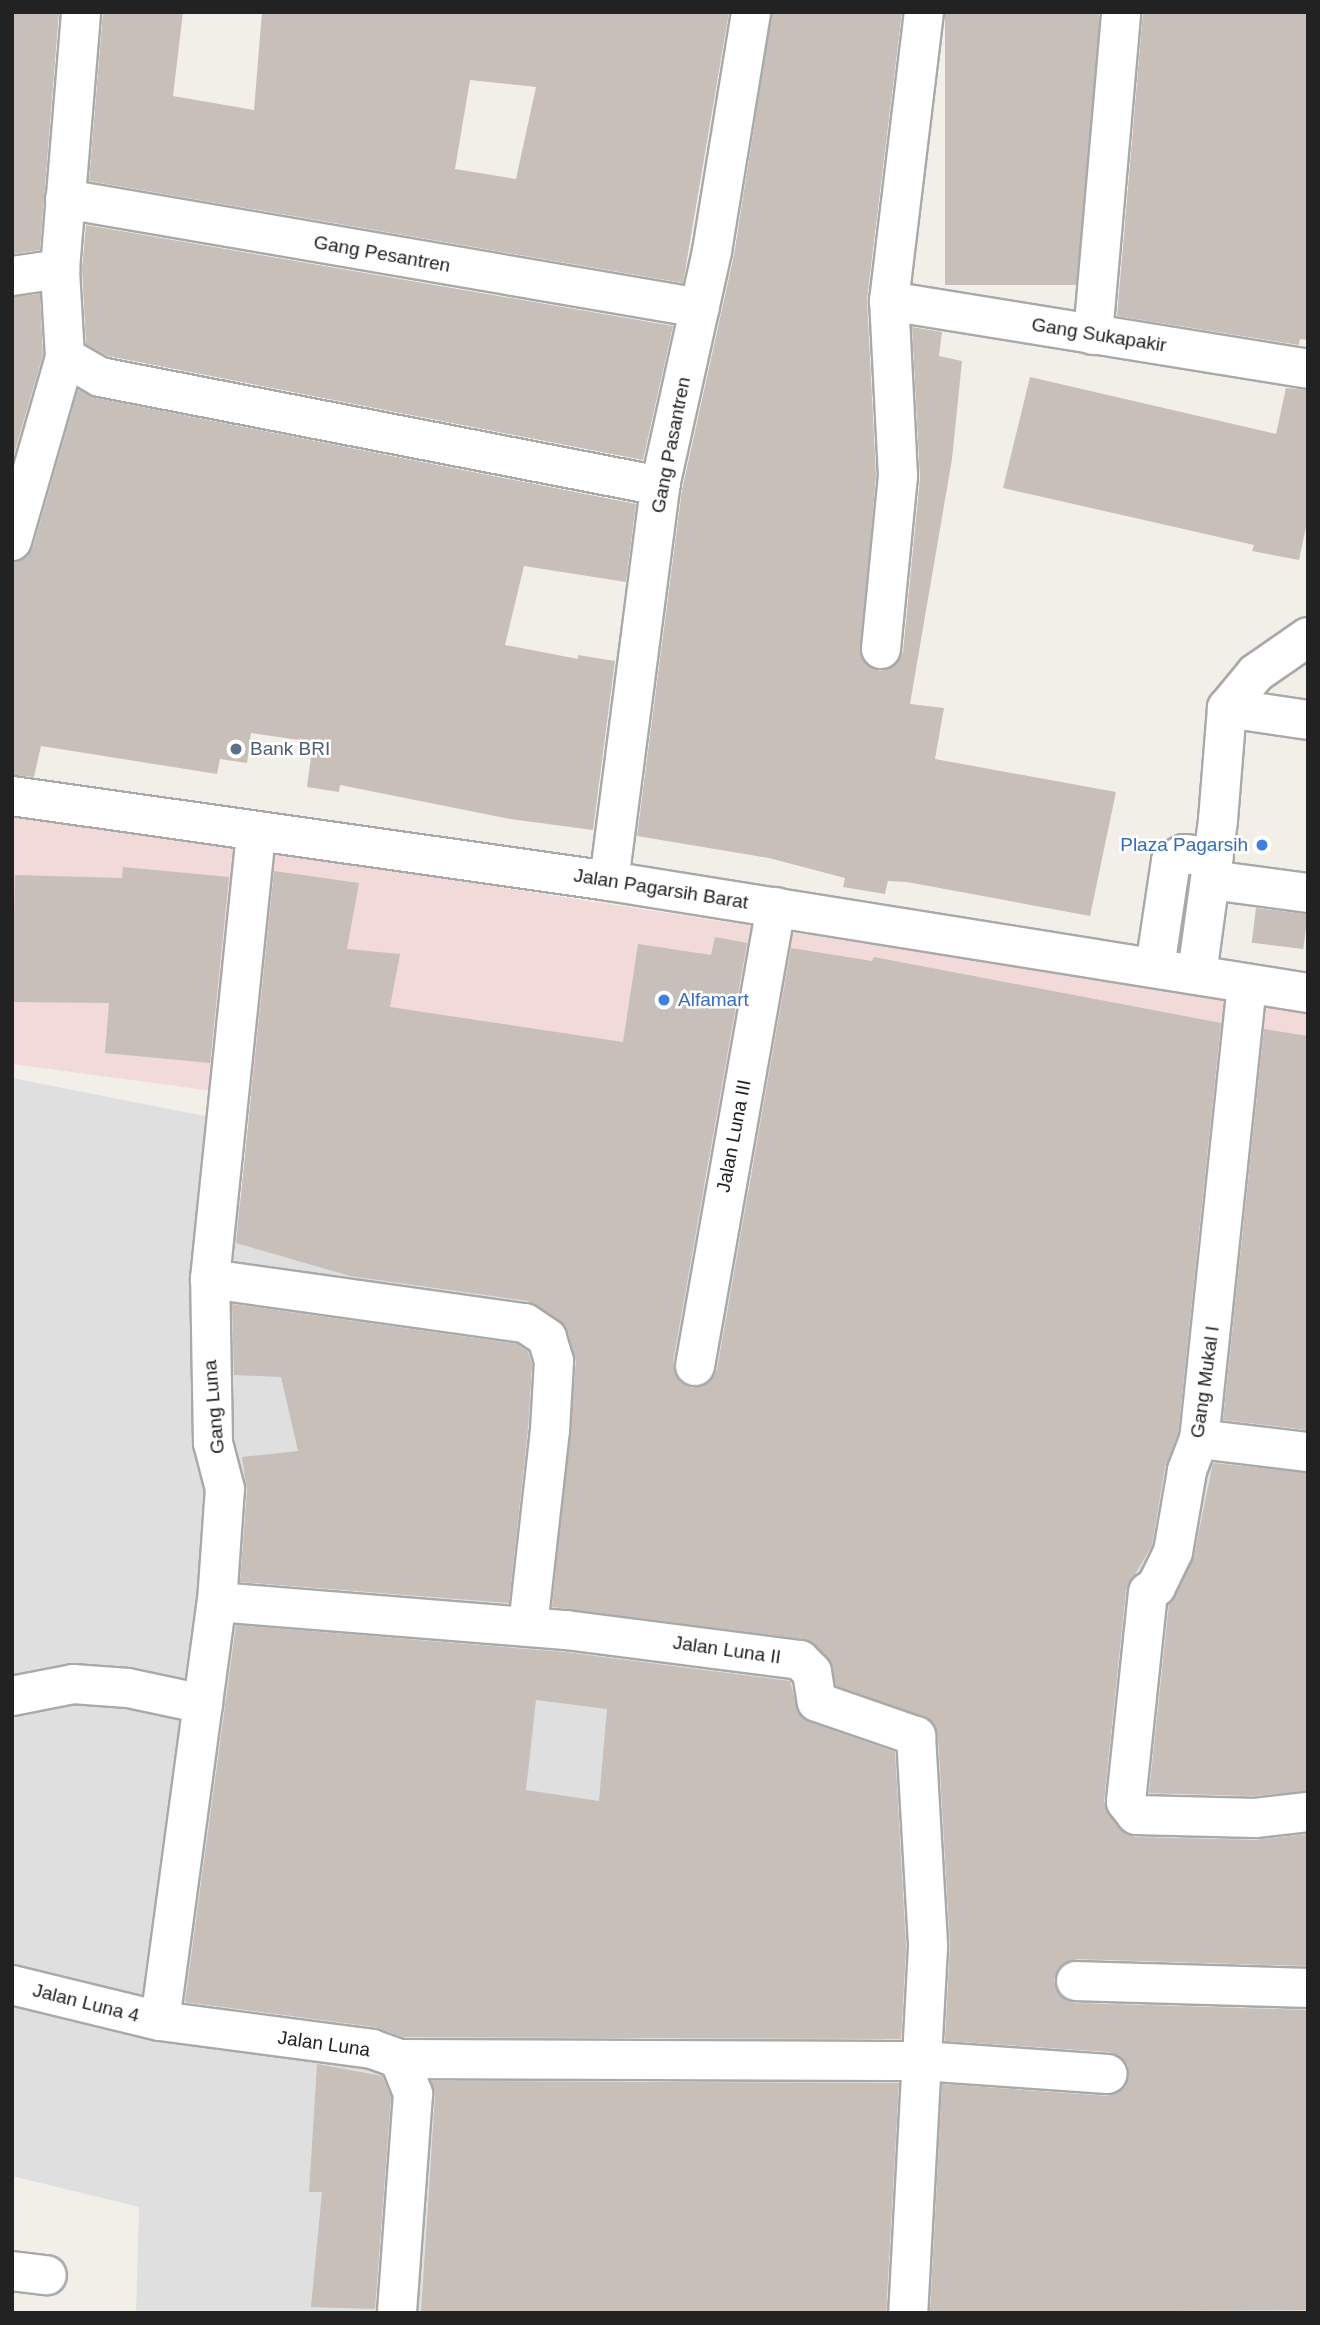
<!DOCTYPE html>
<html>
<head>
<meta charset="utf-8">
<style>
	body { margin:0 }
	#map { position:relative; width:1320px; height:2325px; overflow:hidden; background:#f2efe9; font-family:Helvetica,sans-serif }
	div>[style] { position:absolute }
	.residential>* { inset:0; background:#e0dfdf }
	.commercial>* { inset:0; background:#f2dad9 }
	.building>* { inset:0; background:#c7bfb8; transform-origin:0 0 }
	.roads { filter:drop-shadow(2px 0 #a9a9a9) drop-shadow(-2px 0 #a9a9a9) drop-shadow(0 2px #a9a9a9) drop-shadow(0 -2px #a9a9a9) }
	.minor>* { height:38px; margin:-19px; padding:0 19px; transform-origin:19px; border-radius:19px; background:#fff }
	.dots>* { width:19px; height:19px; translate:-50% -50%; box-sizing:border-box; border:4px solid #fff; border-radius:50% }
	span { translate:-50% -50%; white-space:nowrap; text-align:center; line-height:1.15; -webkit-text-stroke:5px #fff; paint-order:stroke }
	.street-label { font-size:19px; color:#222 }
	.service-label { font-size:19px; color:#4e5e75 }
	.left { translate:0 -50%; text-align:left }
	.shop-label { font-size:19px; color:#366cbe }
	.right { translate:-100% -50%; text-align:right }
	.frame { position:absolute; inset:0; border:14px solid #222; pointer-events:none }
</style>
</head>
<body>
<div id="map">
	<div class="residential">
		<i style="clip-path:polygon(12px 1078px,230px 1121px,226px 1200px,582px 1236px,600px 1172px,1308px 1259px,1308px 2313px,136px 2313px,139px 2207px,12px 2176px)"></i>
	</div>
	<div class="commercial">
		<i style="clip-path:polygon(12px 812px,1308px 1012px,1308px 1238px,12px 1064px)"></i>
	</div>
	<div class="building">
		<i style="clip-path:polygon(12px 12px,59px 12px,40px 250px,12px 254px)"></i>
		<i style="clip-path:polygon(evenodd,103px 12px,183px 12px,173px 96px,254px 110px,262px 12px,729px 12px,683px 283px,89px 181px,103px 12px,470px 80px,536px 87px,516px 179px,455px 169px,470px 80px)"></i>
		<i style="clip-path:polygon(772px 12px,902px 12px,867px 299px,876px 475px,861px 657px,880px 671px,898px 662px,903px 652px,920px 478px,912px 327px,942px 332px,939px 356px,962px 361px,952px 459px,910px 704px,944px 708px,935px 759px,1116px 792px,1090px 916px,907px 882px,888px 881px,885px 894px,843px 887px,845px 878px,769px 858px,637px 836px,682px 490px,734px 255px)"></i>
		<i style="left:945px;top:12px;width:154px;height:273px"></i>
		<i style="clip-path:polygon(1143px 12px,1308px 12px,1308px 340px,1300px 339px,1299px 345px,1117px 316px)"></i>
		<i style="clip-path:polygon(86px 225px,673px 326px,643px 460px,108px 356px,86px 344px,82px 269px)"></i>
		<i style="clip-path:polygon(40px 294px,43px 355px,12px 461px,12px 297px)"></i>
		<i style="clip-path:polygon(1030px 377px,1276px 434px,1286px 388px,1308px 390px,1308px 518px,1299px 560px,1252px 551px,1254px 545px,1003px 488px)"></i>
		<i style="clip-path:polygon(78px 390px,96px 398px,636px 504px,626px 582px,524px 566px,505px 645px,578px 659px,578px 655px,615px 661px,593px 830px,510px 819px,340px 785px,339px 792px,307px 787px,313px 742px,251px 733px,247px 763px,220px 759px,217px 774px,41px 746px,34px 777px,12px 775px,12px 562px,27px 557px,33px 547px)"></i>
		<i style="clip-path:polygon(123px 867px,229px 877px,210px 1063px,105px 1053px,109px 1003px,12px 1002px,15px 875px,122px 878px)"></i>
		<i style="clip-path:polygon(274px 871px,359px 883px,347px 949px,400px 954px,390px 1007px,623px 1042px,638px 944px,711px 955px,715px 937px,747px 943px,673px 1362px,680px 1382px,692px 1388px,711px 1381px,717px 1370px,791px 948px,872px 961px,874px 957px,1221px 1023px,1178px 1434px,1165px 1467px,1152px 1545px,1126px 1590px,1104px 1801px,1119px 1828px,1135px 1837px,1255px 1840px,1308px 1834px,1308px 1966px,1077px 1959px,1058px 1969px,1054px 1981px,1064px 1999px,1075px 2003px,1308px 2010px,1308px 2310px,930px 2313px,942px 2084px,1107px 2096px,1126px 2087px,1128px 2065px,1110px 2052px,945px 2041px,950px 1946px,938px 1735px,933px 1722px,836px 1686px,828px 1657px,804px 1639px,552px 1607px,576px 1362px,568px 1332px,559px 1320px,528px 1301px,350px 1276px,236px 1243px)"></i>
		<i style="left:1256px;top:908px;width:52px;height:35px;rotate:7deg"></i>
		<i style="clip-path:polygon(1264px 1029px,1308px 1036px,1308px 1430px,1223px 1420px)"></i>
		<i style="clip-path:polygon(232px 1304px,517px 1344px,528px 1352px,532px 1364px,528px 1428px,509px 1603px,240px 1582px,247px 1491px,242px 1457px,298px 1451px,281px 1377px,234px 1375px)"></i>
		<i style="clip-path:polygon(1213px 1463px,1308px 1473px,1308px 1791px,1254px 1796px,1149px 1793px,1169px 1604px,1194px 1556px)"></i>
		<i style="clip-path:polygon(evenodd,236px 1625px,564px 1652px,790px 1681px,800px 1716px,809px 1722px,895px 1752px,906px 1947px,901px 2039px,403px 2037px,375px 2027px,185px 2002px,236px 1625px,536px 1700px,607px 1709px,599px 1801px,526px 1790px,536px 1700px)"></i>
		<i style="clip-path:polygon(317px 2064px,382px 2076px,391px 2097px,375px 2309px,311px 2307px,322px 2192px,309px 2192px)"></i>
		<i style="clip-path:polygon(431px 2081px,899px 2083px,886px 2313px,421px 2313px,435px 2096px)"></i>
	</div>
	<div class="roads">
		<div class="minor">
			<i style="left:65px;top:199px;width:644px;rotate:9.74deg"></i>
			<i style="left:12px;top:276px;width:49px;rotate:-8.3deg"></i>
			<i style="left:889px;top:301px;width:424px;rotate:9.2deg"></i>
			<i style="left:1093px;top:335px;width:324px;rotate:-85deg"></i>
			<i style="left:65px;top:357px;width:40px;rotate:29.7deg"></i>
			<i style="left:100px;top:377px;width:571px;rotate:11.01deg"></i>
			<i style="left:12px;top:541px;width:191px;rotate:-73.9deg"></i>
			<i style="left:65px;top:357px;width:88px;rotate:-93.3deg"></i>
			<i style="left:60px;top:269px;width:258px;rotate:-85.3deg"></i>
			<i style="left:881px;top:649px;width:174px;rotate:-84.4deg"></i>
			<i style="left:898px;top:476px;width:175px;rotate:-92.9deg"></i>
			<i style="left:889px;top:301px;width:291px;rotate:-83.1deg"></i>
			<i style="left:1227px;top:708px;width:82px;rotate:8.4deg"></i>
			<i style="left:12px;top:796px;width:603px;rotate:8.1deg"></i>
			<i style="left:609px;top:881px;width:708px;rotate:9.1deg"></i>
			<i style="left:1211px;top:880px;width:98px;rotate:7.6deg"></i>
			<i style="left:609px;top:881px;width:398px;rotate:-82.6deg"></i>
			<i style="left:660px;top:486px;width:241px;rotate:-77.5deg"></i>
			<i style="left:712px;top:251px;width:242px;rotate:-80.7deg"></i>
			<i style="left:1155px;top:967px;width:107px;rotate:-81.4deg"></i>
			<i style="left:1171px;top:861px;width:15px;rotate:-28deg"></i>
			<i style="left:1184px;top:854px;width:30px;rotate:6deg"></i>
			<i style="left:1197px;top:974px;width:155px;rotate:-82.2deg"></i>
			<i style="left:1218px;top:820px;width:112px;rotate:-85.4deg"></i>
			<i style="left:1227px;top:708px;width:45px;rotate:-50.4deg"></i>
			<i style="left:1256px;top:673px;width:63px;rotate:-34.7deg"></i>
			<i style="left:1247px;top:984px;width:458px;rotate:96deg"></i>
			<i style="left:1199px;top:1439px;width:34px;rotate:111deg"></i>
			<i style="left:1187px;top:1471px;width:82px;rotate:99.8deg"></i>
			<i style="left:1173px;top:1552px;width:39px;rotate:116deg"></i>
			<i style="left:1156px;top:1587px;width:9px;rotate:148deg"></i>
			<i style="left:1148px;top:1592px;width:211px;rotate:96deg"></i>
			<i style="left:1126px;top:1802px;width:16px;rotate:52deg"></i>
			<i style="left:1136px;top:1815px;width:119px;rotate:1.4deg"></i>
			<i style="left:1255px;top:1818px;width:53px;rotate:-6.5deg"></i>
			<i style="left:210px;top:1279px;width:318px;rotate:8deg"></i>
			<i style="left:525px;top:1323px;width:27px;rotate:34deg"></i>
			<i style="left:547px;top:1338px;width:24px;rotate:73deg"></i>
			<i style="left:554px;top:1361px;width:69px;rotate:93.3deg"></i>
			<i style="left:550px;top:1430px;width:198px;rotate:96.4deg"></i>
			<i style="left:695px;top:1366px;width:466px;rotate:-80deg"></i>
			<i style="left:1199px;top:1439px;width:110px;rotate:6.8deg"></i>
			<i style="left:217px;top:1602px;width:350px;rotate:4.6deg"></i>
			<i style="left:566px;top:1630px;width:236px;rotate:7.3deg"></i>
			<i style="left:800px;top:1660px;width:17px;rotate:45deg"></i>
			<i style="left:812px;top:1672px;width:30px;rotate:81deg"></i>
			<i style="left:817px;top:1702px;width:105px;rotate:19deg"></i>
			<i style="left:916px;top:1736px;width:211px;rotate:86.7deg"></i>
			<i style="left:928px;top:1947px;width:367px;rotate:93.1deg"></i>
			<i style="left:12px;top:1696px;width:62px;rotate:-11.1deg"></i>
			<i style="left:73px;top:1684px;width:55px;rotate:4.2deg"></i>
			<i style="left:128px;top:1688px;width:77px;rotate:12deg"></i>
			<i style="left:1076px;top:1981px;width:232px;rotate:1.7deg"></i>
			<i style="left:12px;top:1985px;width:152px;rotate:13.7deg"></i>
			<i style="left:160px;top:2021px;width:214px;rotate:7.5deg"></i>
			<i style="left:372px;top:2049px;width:29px;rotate:20deg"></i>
			<i style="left:399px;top:2059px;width:38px;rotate:68deg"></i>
			<i style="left:413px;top:2094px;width:220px;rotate:94.2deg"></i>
			<i style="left:160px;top:2021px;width:423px;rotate:-82.3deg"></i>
			<i style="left:217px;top:1602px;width:113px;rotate:-86deg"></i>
			<i style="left:225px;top:1489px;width:48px;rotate:-104.6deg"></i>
			<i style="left:213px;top:1443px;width:164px;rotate:-91deg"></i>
			<i style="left:210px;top:1279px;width:448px;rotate:-84.1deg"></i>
			<i style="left:399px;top:2059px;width:523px;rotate:0.22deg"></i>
			<i style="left:922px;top:2061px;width:186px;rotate:4deg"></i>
			<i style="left:12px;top:2271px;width:35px;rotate:7deg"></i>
		</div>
	</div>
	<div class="dots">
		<i style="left:236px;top:749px;background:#5c6f8a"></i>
		<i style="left:1262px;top:845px;background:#3f7fe0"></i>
		<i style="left:664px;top:1000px;background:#3f7fe0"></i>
	</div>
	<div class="street-label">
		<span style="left:382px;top:254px;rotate:10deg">Gang Pesantren</span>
		<span style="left:1099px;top:335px;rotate:9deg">Gang Sukapakir</span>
		<span style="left:671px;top:445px;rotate:-79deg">Gang Pasantren</span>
		<span style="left:661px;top:889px;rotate:9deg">Jalan Pagarsih Barat</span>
		<span style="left:734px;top:1136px;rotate:-79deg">Jalan Luna III</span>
		<span style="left:1205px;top:1382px;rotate:-82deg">Gang Mukal I</span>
		<span style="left:214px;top:1407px;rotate:-95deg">Gang Luna</span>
		<span style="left:727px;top:1650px;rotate:8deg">Jalan Luna II</span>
		<span style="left:86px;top:2003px;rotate:14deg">Jalan Luna 4</span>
		<span style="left:324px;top:2044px;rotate:8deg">Jalan Luna</span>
	</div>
	<div class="service-label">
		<span class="left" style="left:250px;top:749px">Bank BRI</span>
	</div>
	<div class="shop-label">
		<span class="right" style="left:1248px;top:845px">Plaza Pagarsih</span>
		<span class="left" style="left:678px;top:1000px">Alfamart</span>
	</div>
	<div class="frame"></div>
</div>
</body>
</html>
